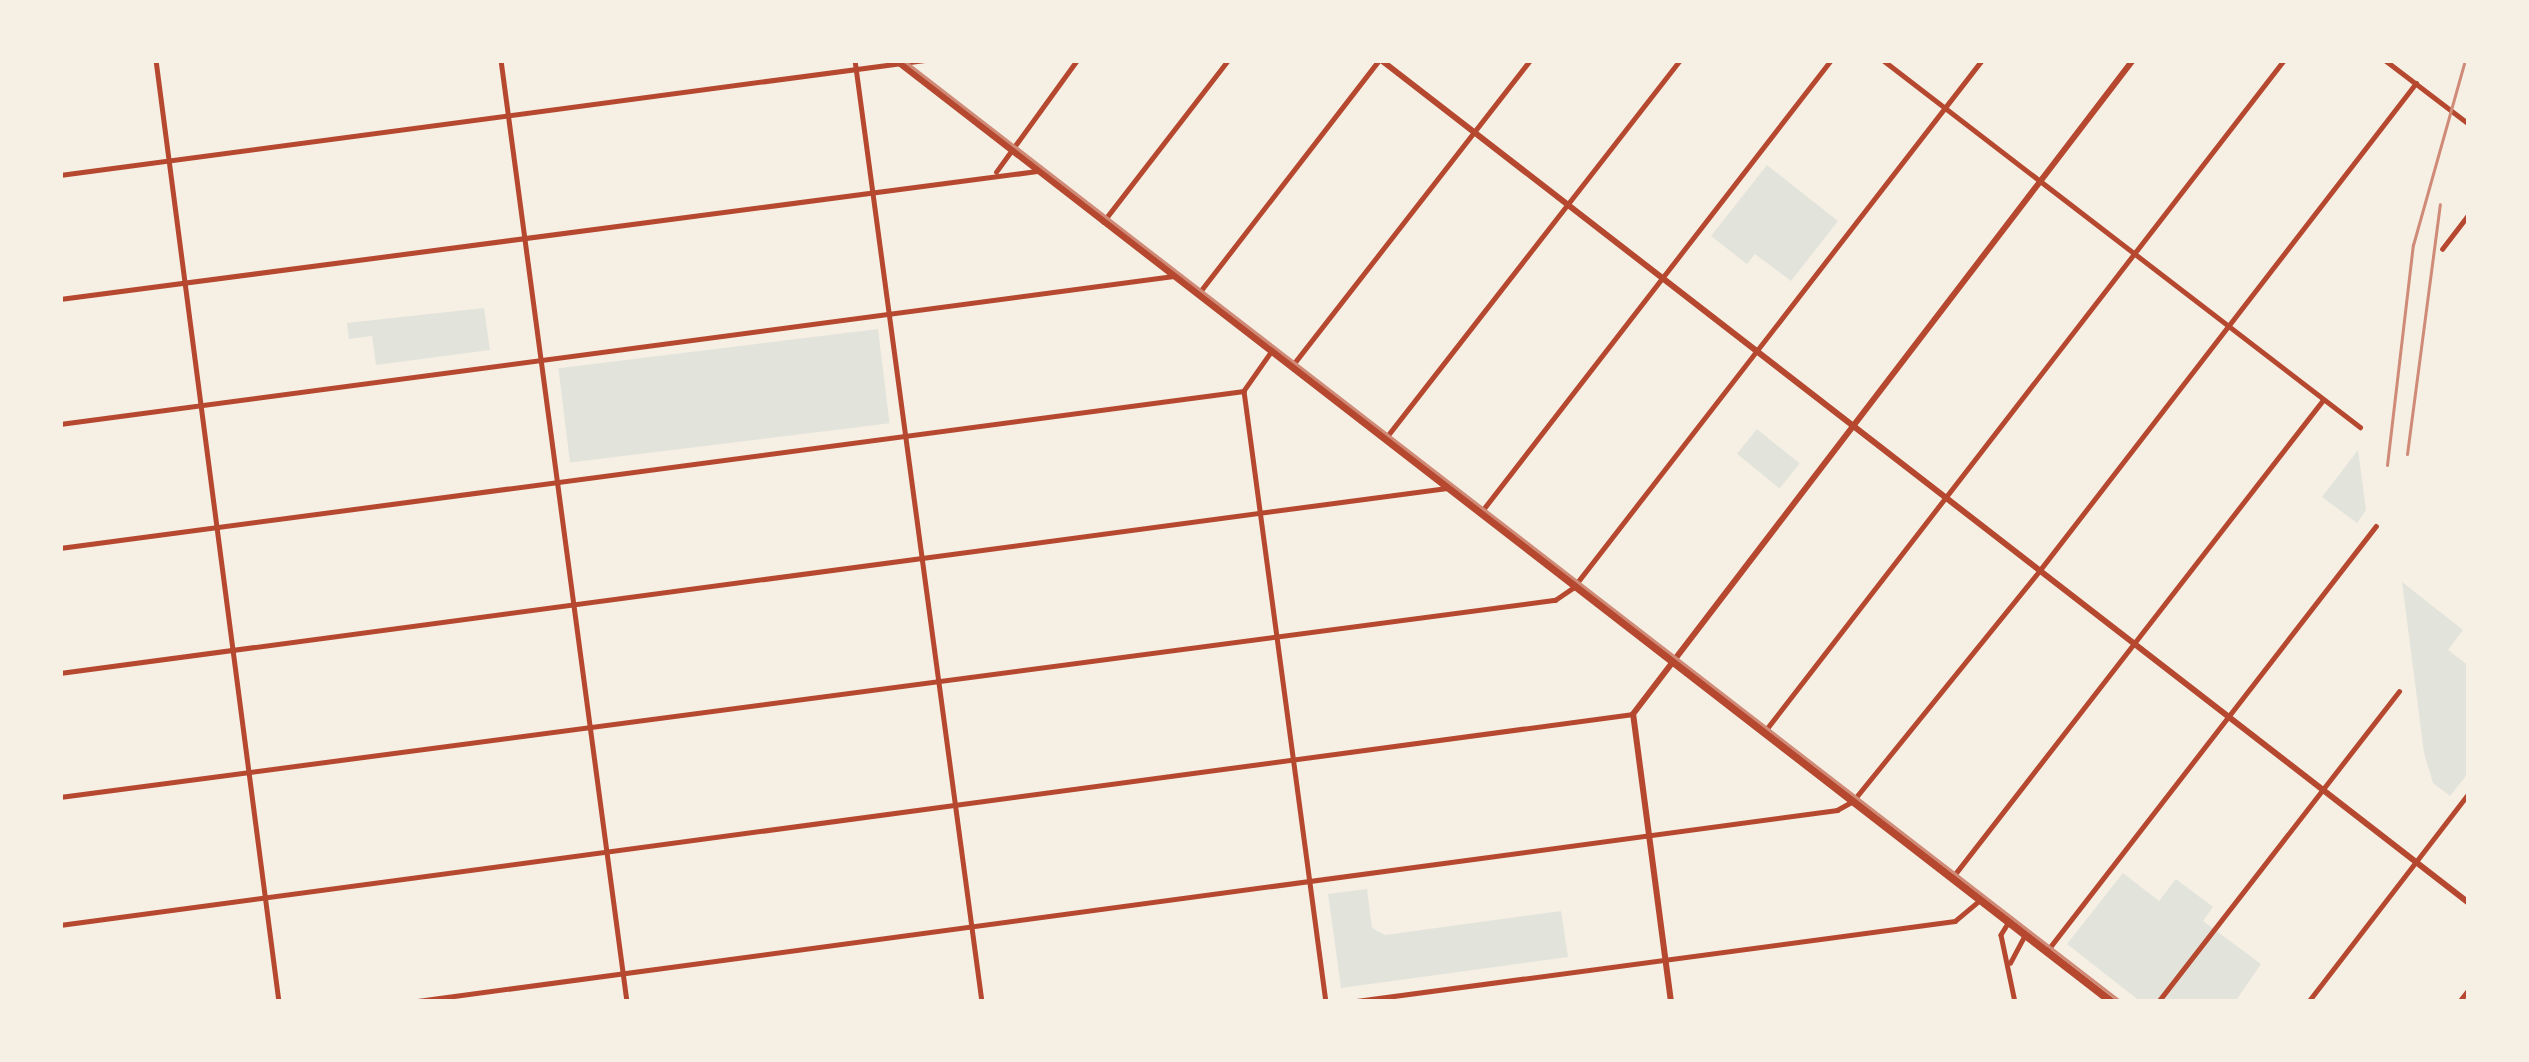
<!DOCTYPE html>
<html>
<head>
<meta charset="utf-8">
<style>
	body { margin:0 }
	#map { position:relative; width:2529px; height:1062px; overflow:hidden; background:#f6efe4; font-family:"Public Sans",sans-serif }
	div>[style] { position:absolute }
	.green>* { inset:0; background:#e2e4dc; transform-origin:0 0 }
	.minor>* { height:4.5px; margin:-2.25px; padding:0 2.25px; transform-origin:2.25px; border-radius:2.25px; background:#b5482f }
	.secondary>* { height:6px; margin:-3px; padding:0 3px; transform-origin:3px; border-radius:3px; background:#b5482f }
	.primary>* { height:8px; margin:-4px; padding:0 4px; transform-origin:4px; border-radius:4px; background:#b5482f }
	.rail>* { height:3px; margin:-1.5px; padding:0 1.5px; transform-origin:1.5px; border-radius:1.5px; background:#cf8b77 }
	span { translate:-50% -50%; white-space:nowrap; text-align:center; line-height:1.15; -webkit-text-stroke:12px #f6efe4; paint-order:stroke }
	.frame { position:absolute; inset:0; border:63px solid #f6efe4; pointer-events:none }
</style>
</head>
<body>
<div id="map">
	<div class="green">
		<i style="clip-path:polygon(1767px 165px,1838px 221px,1791px 281px,1755px 254px,1747px 264px,1711px 236px)"></i>
		<i style="clip-path:polygon(484px 308px,490px 350px,376px 365px,372px 336px,349px 339px,347px 323px)"></i>
		<i style="left:878px;top:329px;width:95px;height:322px;rotate:83deg"></i>
		<i style="left:1757px;top:429px;width:55px;height:32px;rotate:39deg"></i>
		<i style="clip-path:polygon(2358px 450px,2366px 510px,2357px 523px,2322px 497px)"></i>
		<i style="clip-path:polygon(2402px 582px,2463px 630px,2448px 650px,2469px 666px,2469px 772px,2450px 796px,2433px 783px,2424px 753px)"></i>
		<i style="clip-path:polygon(2123px 873px,2159px 901px,2176px 879px,2213px 907px,2203px 921px,2261px 964px,2235px 1002px,2141px 1002px,2067px 944px)"></i>
		<i style="clip-path:polygon(1367px 889px,1372px 928px,1385px 935px,1561px 911px,1568px 957px,1341px 988px,1328px 894px)"></i>
	</div>
	<div class="minor">
		<i style="left:156px;top:60px;width:950px;rotate:82.56deg"></i>
		<i style="left:501px;top:60px;width:950px;rotate:82.38deg"></i>
		<i style="left:855px;top:60px;width:951px;rotate:82.32deg"></i>
		<i style="left:1883px;top:60px;width:602px;rotate:37.57deg"></i>
		<i style="left:2385px;top:60px;width:106px;rotate:37.3deg"></i>
		<i style="left:996px;top:172px;width:138px;rotate:-54.1deg"></i>
		<i style="left:60px;top:175px;width:872px;rotate:-7.58deg"></i>
		<i style="left:1103px;top:222px;width:205px;rotate:-52.3deg"></i>
		<i style="left:2442px;top:249px;width:44px;rotate:-52.4deg"></i>
		<i style="left:1199px;top:293px;width:294px;rotate:-52.3deg"></i>
		<i style="left:60px;top:299px;width:985px;rotate:-7.46deg"></i>
		<i style="left:1272px;top:351px;width:49px;rotate:125deg"></i>
		<i style="left:1244px;top:391px;width:616px;rotate:82.36deg"></i>
		<i style="left:1292px;top:366px;width:388px;rotate:-52.1deg"></i>
		<i style="left:60px;top:424px;width:1123px;rotate:-7.57deg"></i>
		<i style="left:1385px;top:439px;width:480px;rotate:-52.1deg"></i>
		<i style="left:1482px;top:511px;width:570px;rotate:-52.27deg"></i>
		<i style="left:60px;top:548px;width:1194px;rotate:-7.55deg"></i>
		<i style="left:60px;top:673px;width:1399px;rotate:-7.6deg"></i>
		<i style="left:1765px;top:731px;width:848px;rotate:-52.28deg"></i>
		<i style="left:60px;top:797px;width:1508px;rotate:-7.51deg"></i>
		<i style="left:1555px;top:600px;width:22px;rotate:-34deg"></i>
		<i style="left:1573px;top:588px;width:668px;rotate:-52.24deg"></i>
		<i style="left:1952px;top:878px;width:605px;rotate:-52.18deg"></i>
		<i style="left:2009px;top:922px;width:15px;rotate:122deg"></i>
		<i style="left:2001px;top:935px;width:68px;rotate:78.2deg"></i>
		<i style="left:60px;top:925px;width:1587px;rotate:-7.64deg"></i>
		<i style="left:2047px;top:951px;width:537px;rotate:-52.26deg"></i>
		<i style="left:2010px;top:963px;width:30px;rotate:-62deg"></i>
		<i style="left:410px;top:1002px;width:1440px;rotate:-7.66deg"></i>
		<i style="left:1837px;top:810px;width:18px;rotate:-29deg"></i>
		<i style="left:1853px;top:801px;width:297px;rotate:-51deg"></i>
		<i style="left:2040px;top:570px;width:615px;rotate:-52.33deg"></i>
		<i style="left:1349px;top:1002px;width:611px;rotate:-7.61deg"></i>
		<i style="left:1955px;top:921px;width:33px;rotate:-40deg"></i>
		<i style="left:2158px;top:1002px;width:393px;rotate:-52.2deg"></i>
		<i style="left:2308px;top:1002px;width:264px;rotate:-52.4deg"></i>
		<i style="left:2459px;top:1002px;width:16px;rotate:-52deg"></i>
	</div>
	<div class="secondary">
		<i style="left:1381px;top:60px;width:1376px;rotate:37.77deg"></i>
		<i style="left:1671px;top:1002px;width:290px;rotate:-97.5deg"></i>
		<i style="left:1633px;top:714px;width:823px;rotate:-52.6deg"></i>
	</div>
	<div class="primary">
		<i style="left:897px;top:60px;width:1537px;rotate:37.79deg"></i>
	</div>
	<div class="rail">
		<i style="left:903px;top:60px;width:1540px;rotate:37.72deg"></i>
		<i style="left:2407px;top:454px;width:252px;rotate:-82.5deg"></i>
		<i style="left:2387px;top:465px;width:222px;rotate:-83.3deg"></i>
		<i style="left:2413px;top:245px;width:192px;rotate:-74.3deg"></i>
	</div>
	<div class="frame"></div>
</div>
</body>
</html>
